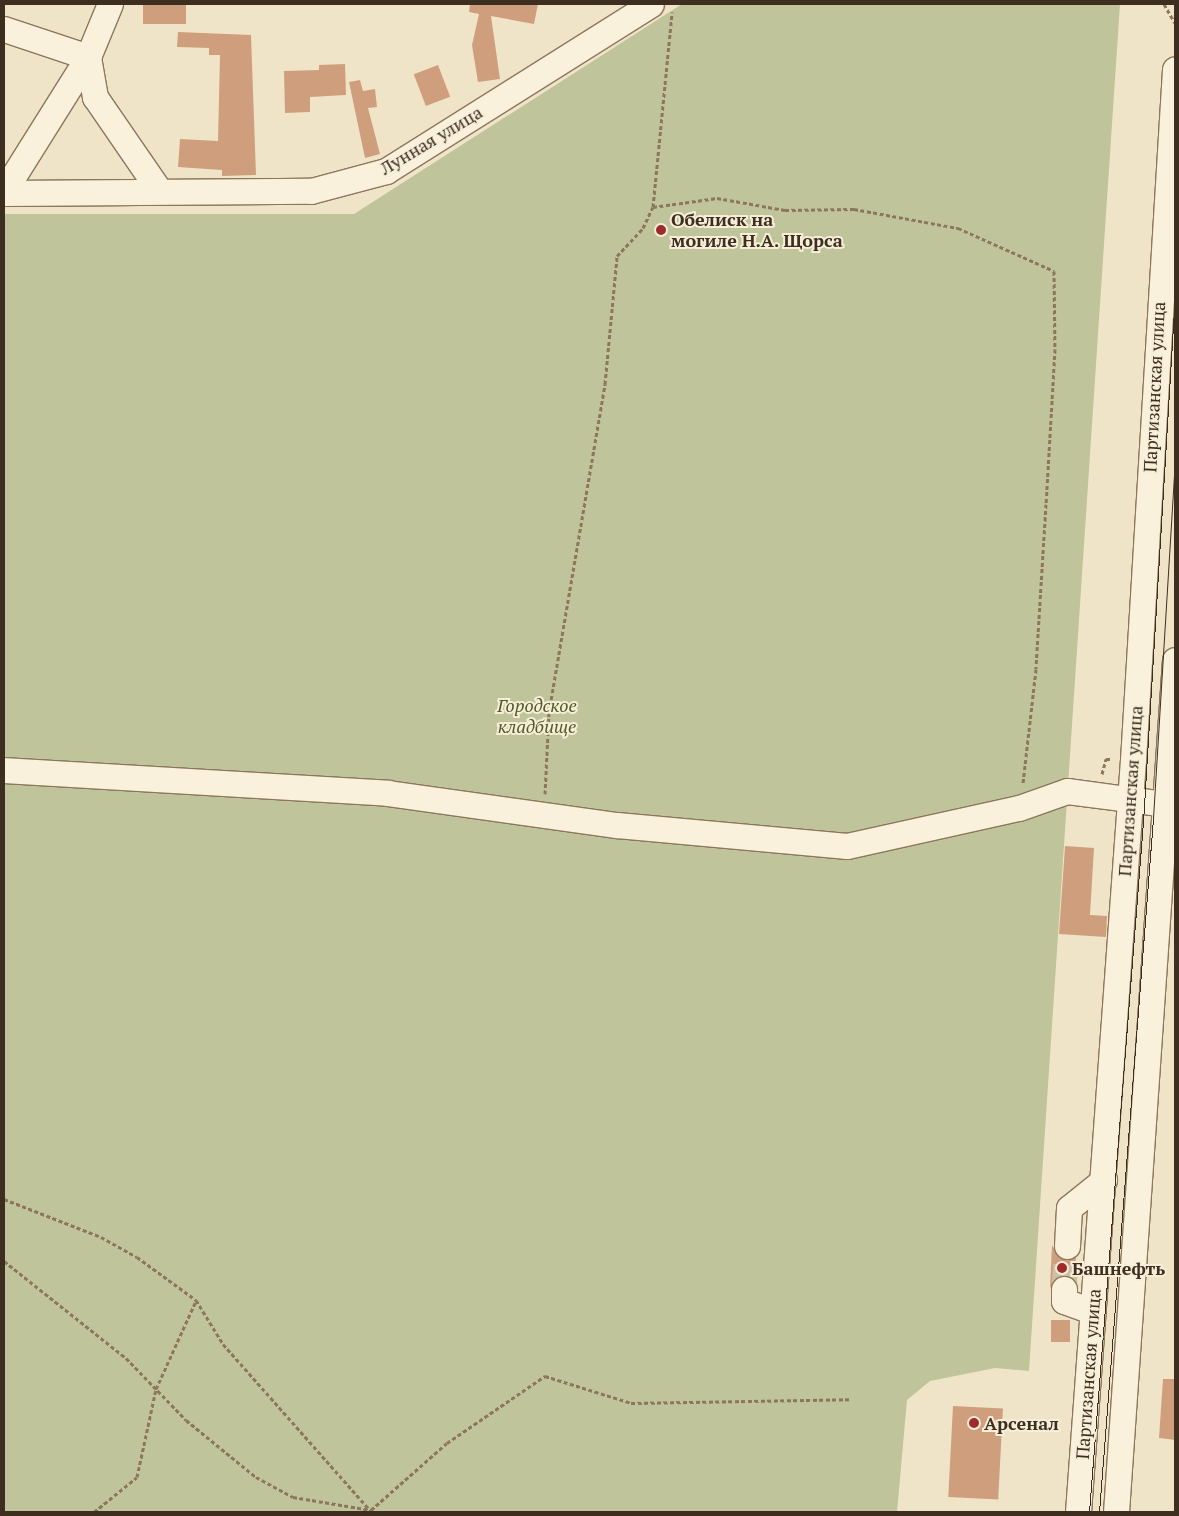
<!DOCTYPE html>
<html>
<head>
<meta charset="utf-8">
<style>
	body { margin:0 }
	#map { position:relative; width:1179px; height:1516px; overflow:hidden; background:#f0e4c8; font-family:"PT Serif",serif }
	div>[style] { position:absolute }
	.cemetery>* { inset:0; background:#bfc49a }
	.building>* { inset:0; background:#cf9f7d; transform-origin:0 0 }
	.minor-tunnel>* { height:25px; margin-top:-12.5px; transform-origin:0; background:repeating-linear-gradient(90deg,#ccc0a6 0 25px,transparent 0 37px) }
	.path>* { height:3px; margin-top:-1.5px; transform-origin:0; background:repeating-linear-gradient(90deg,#8d765c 0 4px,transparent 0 6.5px) }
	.roads { filter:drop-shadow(1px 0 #8d765c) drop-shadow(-1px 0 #8d765c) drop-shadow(0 1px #8d765c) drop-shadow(0 -1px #8d765c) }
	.minor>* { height:25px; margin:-12.5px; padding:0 12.5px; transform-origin:12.5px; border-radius:12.5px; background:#faf1dc }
	.tram>* { height:1px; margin:-0.5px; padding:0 0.5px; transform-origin:0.5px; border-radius:0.5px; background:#3d2e20 }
	.dots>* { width:14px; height:14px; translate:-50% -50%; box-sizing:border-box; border:2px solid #f7eed8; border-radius:50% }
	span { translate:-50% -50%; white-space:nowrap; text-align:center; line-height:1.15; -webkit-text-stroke:4px #f7eed8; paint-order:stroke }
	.street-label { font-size:18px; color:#3d2e20 }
	.poi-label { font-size:18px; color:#3d2e20; font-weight:700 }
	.left { translate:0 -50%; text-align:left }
	.park-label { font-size:18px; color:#4d5a26; font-style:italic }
	.frame { position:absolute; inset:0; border:5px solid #3d2e20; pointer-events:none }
</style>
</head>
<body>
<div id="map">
	<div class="cemetery">
		<i style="clip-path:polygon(682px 4px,1120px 4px,1029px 1371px,995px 1368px,930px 1381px,907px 1400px,897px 1512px,4px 1512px,4px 214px,354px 214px)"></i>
	</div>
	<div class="building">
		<i style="left:143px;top:4px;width:43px;height:20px"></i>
		<i style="clip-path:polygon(470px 4px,538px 4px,534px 24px,491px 16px,500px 79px,478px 82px,472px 45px,479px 14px,469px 12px)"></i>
		<i style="clip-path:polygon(178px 32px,251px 35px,256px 175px,222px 176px,222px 170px,178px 167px,180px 139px,218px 141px,220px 55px,209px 55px,209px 48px,177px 47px)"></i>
		<i style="clip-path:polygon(345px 64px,346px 95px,310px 97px,310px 112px,285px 113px,284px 71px,319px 70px,319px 65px)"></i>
		<i style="left:438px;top:65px;width:34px;height:26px;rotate:69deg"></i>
		<i style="clip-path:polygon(360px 80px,363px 91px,375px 89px,377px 107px,368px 108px,380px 154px,365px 158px,349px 82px)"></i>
		<i style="clip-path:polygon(1065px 846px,1094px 848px,1090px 915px,1107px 916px,1106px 937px,1059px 934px)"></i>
		<i style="clip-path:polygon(1052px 1245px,1060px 1258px,1076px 1257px,1074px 1279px,1057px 1276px,1050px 1288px)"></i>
		<i style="left:1051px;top:1320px;width:19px;height:22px"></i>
		<i style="clip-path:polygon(1163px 1379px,1175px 1379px,1175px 1440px,1159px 1438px)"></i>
		<i style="left:953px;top:1406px;width:50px;height:91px;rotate:3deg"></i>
	</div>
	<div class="minor-tunnel">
		<i style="left:1064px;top:1289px;width:43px;rotate:-86deg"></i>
	</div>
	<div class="path">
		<i style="left:1164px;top:4px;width:22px;rotate:60deg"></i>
		<i style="left:653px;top:207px;width:65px;rotate:-8deg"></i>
		<i style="left:717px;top:198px;width:69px;rotate:10deg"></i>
		<i style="left:785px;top:210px;width:69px;rotate:-0.8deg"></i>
		<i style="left:854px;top:209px;width:106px;rotate:10.4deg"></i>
		<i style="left:958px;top:228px;width:105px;rotate:24.1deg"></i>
		<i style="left:1054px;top:271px;width:78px;rotate:89.3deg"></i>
		<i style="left:1055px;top:349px;width:155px;rotate:93.3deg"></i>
		<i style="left:1046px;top:504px;width:165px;rotate:93.5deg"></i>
		<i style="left:1036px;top:669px;width:115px;rotate:96.5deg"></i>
		<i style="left:1102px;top:774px;width:16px;rotate:-75deg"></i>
		<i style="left:1106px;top:759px;width:5px"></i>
		<i style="left:545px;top:794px;width:82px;rotate:-87.2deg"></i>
		<i style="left:549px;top:712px;width:333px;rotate:-80.3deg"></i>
		<i style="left:605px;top:384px;width:129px;rotate:-84.6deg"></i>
		<i style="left:617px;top:256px;width:38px;rotate:-47deg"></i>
		<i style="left:643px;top:228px;width:23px;rotate:-65deg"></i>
		<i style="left:653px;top:207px;width:196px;rotate:-84.4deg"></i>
		<i style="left:4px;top:1199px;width:104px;rotate:21.4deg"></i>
		<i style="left:101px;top:1237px;width:41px;rotate:29.1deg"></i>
		<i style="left:137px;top:1257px;width:73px;rotate:36.1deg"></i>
		<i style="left:196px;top:1300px;width:52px;rotate:58.5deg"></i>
		<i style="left:223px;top:1344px;width:222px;rotate:48.5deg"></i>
		<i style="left:4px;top:1261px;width:156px;rotate:38.5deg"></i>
		<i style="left:126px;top:1358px;width:86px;rotate:45.9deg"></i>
		<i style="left:186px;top:1420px;width:90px;rotate:39.2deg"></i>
		<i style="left:256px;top:1477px;width:42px;rotate:28.4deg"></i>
		<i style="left:293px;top:1497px;width:79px;rotate:9.5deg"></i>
		<i style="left:371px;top:1510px;width:101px;rotate:-41.4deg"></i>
		<i style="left:447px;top:1443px;width:119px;rotate:-34.4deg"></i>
		<i style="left:545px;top:1376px;width:90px;rotate:17.4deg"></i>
		<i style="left:631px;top:1403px;width:220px;rotate:-1deg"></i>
		<i style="left:94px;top:1512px;width:55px;rotate:-39.1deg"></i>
		<i style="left:137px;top:1477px;width:90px;rotate:-77.8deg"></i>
		<i style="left:156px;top:1389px;width:97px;rotate:-65.6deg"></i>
	</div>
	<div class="roads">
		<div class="minor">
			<i style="left:4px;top:29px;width:89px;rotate:18.4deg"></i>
			<i style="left:88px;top:57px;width:41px;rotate:80.1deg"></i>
			<i style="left:95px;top:97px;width:113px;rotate:55.5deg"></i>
			<i style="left:4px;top:191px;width:158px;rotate:-57.9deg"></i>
			<i style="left:88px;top:57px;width:57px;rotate:-67.5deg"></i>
			<i style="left:4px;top:193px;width:307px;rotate:-0.4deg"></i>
			<i style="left:311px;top:191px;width:78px;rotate:-14.9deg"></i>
			<i style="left:386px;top:171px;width:313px;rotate:-32.2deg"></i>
			<i style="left:4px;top:770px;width:385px;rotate:3.4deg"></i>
			<i style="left:388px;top:793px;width:231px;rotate:8deg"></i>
			<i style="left:617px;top:825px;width:231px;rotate:5.2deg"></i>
			<i style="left:847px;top:846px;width:176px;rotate:-12.5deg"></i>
			<i style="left:1019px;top:808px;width:51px;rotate:-19.5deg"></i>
			<i style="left:1067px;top:791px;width:100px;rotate:7.5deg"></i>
			<i style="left:1067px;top:1246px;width:38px;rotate:-87deg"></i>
			<i style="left:1069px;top:1208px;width:45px;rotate:-38.7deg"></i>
			<i style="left:1064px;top:1289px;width:12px;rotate:90deg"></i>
			<i style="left:1064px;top:1301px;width:30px;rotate:20deg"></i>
			<i style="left:1078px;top:1512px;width:754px;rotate:-85.82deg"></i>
			<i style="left:1133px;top:760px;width:692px;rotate:-86.52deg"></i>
			<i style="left:1116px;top:1512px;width:854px;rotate:-86.04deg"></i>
		</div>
	</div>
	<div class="tram">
		<i style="left:1089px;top:1512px;width:692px;rotate:-85.53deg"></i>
		<i style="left:1143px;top:822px;width:531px;rotate:-86.54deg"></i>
		<i style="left:1099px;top:1512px;width:696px;rotate:-85.55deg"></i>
		<i style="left:1153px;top:818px;width:365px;rotate:-86.5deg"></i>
	</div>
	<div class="dots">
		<i style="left:661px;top:230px;background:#9e2a2b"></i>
		<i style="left:1062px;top:1268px;background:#9e2a2b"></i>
		<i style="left:974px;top:1423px;background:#9e2a2b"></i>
	</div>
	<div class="street-label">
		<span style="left:431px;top:140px;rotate:-31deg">Лунная улица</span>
		<span style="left:1154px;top:387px;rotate:-87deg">Партизанская улица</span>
		<span style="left:1130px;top:791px;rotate:-86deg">Партизанская улица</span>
		<span style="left:1088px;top:1374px;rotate:-86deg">Партизанская улица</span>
	</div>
	<div class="poi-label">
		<span class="left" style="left:671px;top:230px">Обелиск на<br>могиле Н.А. Щорса</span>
		<span class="left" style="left:1072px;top:1268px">Башнефть</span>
		<span class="left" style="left:984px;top:1423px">Арсенал</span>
	</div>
	<div class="park-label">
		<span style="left:537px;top:716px">Городское<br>кладбище</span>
	</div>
	<div class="frame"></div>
</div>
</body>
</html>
